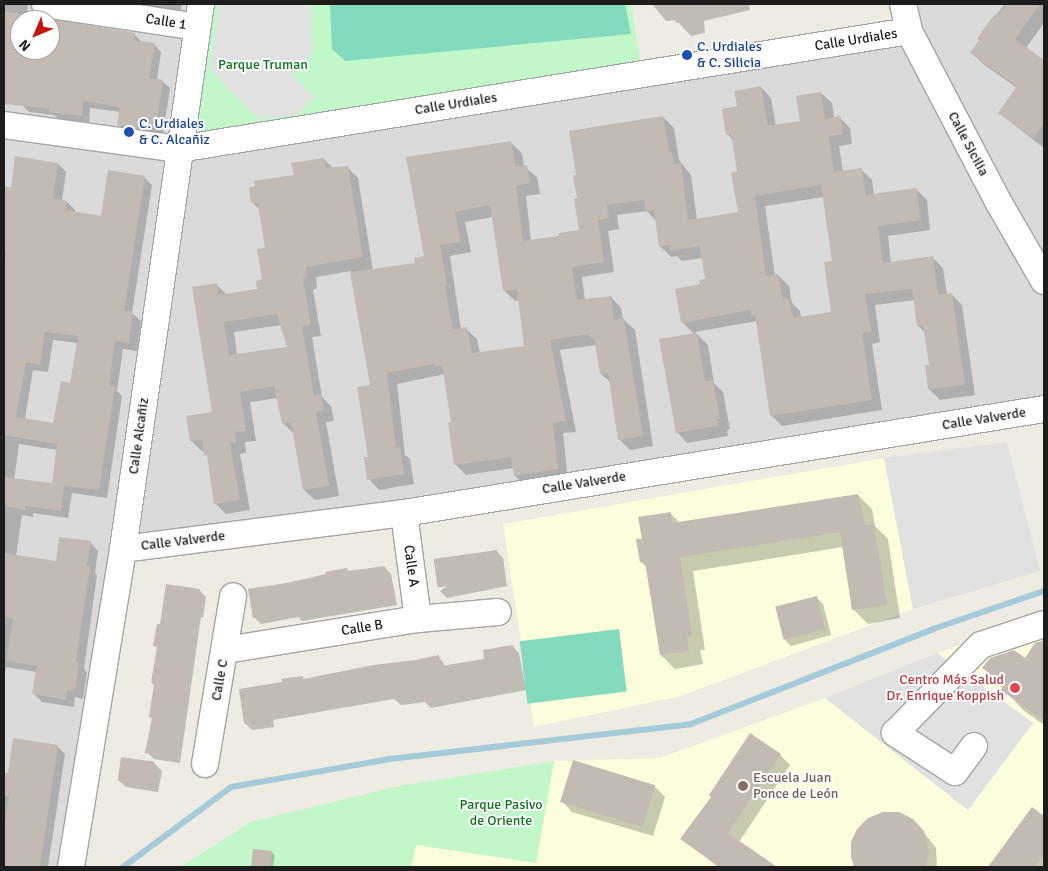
<!DOCTYPE html>
<html>
<head>
<meta charset="utf-8">
<style>
	body { margin:0 }
	#map { position:relative; width:1048px; height:871px; overflow:hidden; background:#eeebe3; font-family:Signika,sans-serif }
	div>[style] { position:absolute }
	.residential>* { inset:0; background:#dbdada }
	.education>* { inset:0; background:#fbfddd }
	.park>* { inset:0; background:#c1f7c9 }
	.pitch>* { inset:0; background:#84dabe; transform-origin:0 0 }
	.parking>* { inset:0; background:#e1e1e1 }
	.shadow>* { inset:0; background:#0003 }
	.stream>* { height:6px; margin:-3px; padding:0 3px; transform-origin:3px; border-radius:3px; background:#a5cada }
	.building>* { inset:0; background:#c2bab3; transform-origin:0 0 }
	.roads { filter:drop-shadow(1px 0 #a4a4a4) drop-shadow(-1px 0 #a4a4a4) drop-shadow(0 1px #a4a4a4) drop-shadow(0 -1px #a4a4a4) }
	.minor>* { height:26px; margin:-13px; padding:0 13px; transform-origin:13px; border-radius:13px; background:#fff }
	.dots>* { width:14px; height:14px; translate:-50% -50%; box-sizing:border-box; border:2px solid #fff; border-radius:50% }
	span { translate:-50% -50%; white-space:nowrap; text-align:center; line-height:1.15; -webkit-text-stroke:4px #fff; paint-order:stroke }
	.street-label { font-size:14px; color:#1d1d1d }
	.transit-label { font-size:14px; color:#164399 }
	.left { translate:0 -50%; text-align:left }
	.park-label { font-size:14px; color:#10761f }
	.health-label { font-size:14px; color:#be3a42 }
	.right { translate:-100% -50%; text-align:right }
	.education-label { font-size:14px; color:#785e54 }
	.frame { position:absolute; inset:0; border:5px solid #1d1d1d; pointer-events:none }
	.north { position:absolute; left:10px; top:10px; width:50px; height:50px; box-sizing:border-box; background:#fff; border:1px solid #a5a5a5; border-radius:50%; rotate:225deg; font-size:14px; font-weight:700; line-height:20px; text-align:center; color:#1d1d1d }
	.north::after { content:''; display:block; margin:auto; width:18px; height:22px; background:#c11509; clip-path:polygon(50% 0,100% 100%,50% 72%,0 100%) }
</style>
</head>
<body>
<div id="map">
	<div class="residential">
		<i style="clip-path:polygon(evenodd,4px 4px,197px 4px,175px 151px,906px 36px,901px 4px,1044px 4px,1044px 407px,118px 551px,70px 867px,4px 867px,4px 4px,20px 20px,50px 20px,50px 50px,20px 50px,20px 20px)"></i>
	</div>
	<div class="education">
		<i style="clip-path:polygon(884px 458px,913px 609px,681px 696px,534px 727px,503px 524px)"></i>
		<i style="clip-path:polygon(1044px 617px,1044px 867px,411px 867px,416px 845px,536px 863px,554px 761px,660px 758px,825px 698px,968px 810px,1033px 723px,937px 653px)"></i>
	</div>
	<div class="park">
		<i style="clip-path:polygon(209px 4px,631px 4px,640px 59px,629px 72px,206px 137px,191px 123px)"></i>
		<i style="clip-path:polygon(554px 761px,536px 863px,416px 845px,411px 867px,181px 867px,250px 822px,400px 786px)"></i>
	</div>
	<div class="pitch">
		<i style="clip-path:polygon(330px 4px,625px 4px,631px 34px,345px 61px,332px 49px)"></i>
		<i style="left:619px;top:629px;width:63px;height:100px;rotate:83deg"></i>
	</div>
	<div class="parking">
		<i style="clip-path:polygon(220px 4px,311px 4px,312px 53px,292px 75px,314px 97px,297px 115px,258px 119px,210px 69px)"></i>
		<i style="clip-path:polygon(1007px 442px,1040px 571px,913px 609px,884px 458px)"></i>
		<i style="clip-path:polygon(937px 653px,1033px 723px,968px 810px,825px 698px)"></i>
	</div>
	<div class="shadow">
		<i style="clip-path:polygon(4px 4px,28px 4px,27px 15px,42px 20px,20px 20px,20px 50px,50px 50px,50px 21px,134px 34px,141px 41px,154px 44px,161px 52px,157px 80px,162px 81px,170px 88px,163px 134px,126px 132px,119px 125px,121px 112px,90px 108px,89px 122px,58px 119px,54px 115px,29px 112px,22px 105px,23px 99px,4px 96px)"></i>
		<i style="clip-path:polygon(126px 4px,182px 4px,180px 14px)"></i>
		<i style="clip-path:polygon(652px 4px,749px 4px,750px 10px,704px 21px,705px 33px,691px 36px,676px 20px,666px 21px)"></i>
		<i style="clip-path:polygon(1005px 4px,1044px 4px,1044px 23px,1026px 48px,1044px 62px,1044px 148px,999px 113px,1017px 88px,982px 63px,972px 53px,980px 41px,978px 38px)"></i>
		<i style="clip-path:polygon(evenodd,761px 87px,771px 98px,776px 126px,801px 122px,821px 93px,832px 103px,834px 118px,840px 118px,850px 128px,852px 144px,839px 146px,843px 172px,861px 169px,872px 180px,874px 195px,916px 189px,927px 200px,930px 230px,888px 236px,891px 263px,932px 257px,943px 268px,947px 295px,951px 294px,962px 305px,975px 395px,940px 400px,929px 389px,926px 366px,930px 366px,926px 333px,918px 326px,915px 300px,875px 305px,880px 342px,872px 344px,882px 410px,782px 426px,771px 415px,757px 321px,695px 332px,708px 345px,714px 383px,723px 392px,730px 429px,727px 430px,728px 436px,687px 443px,677px 432px,695px 335px,682px 322px,706px 280px,703px 258px,682px 261px,677px 256px,671px 257px,660px 246px,656px 221px,647px 211px,617px 215px,619px 229px,608px 231px,614px 272px,582px 277px,585px 301px,611px 297px,621px 308px,623px 319px,635px 330px,653px 446px,630px 450px,620px 440px,611px 383px,601px 374px,596px 345px,560px 350px,576px 432px,563px 433px,568px 480px,526px 486px,515px 476px,514px 468px,466px 475px,456px 465px,453px 424px,445px 374px,397px 384px,405px 455px,410px 459px,414px 484px,379px 490px,369px 479px,371px 386px,351px 271px,316px 277px,317px 288px,313px 290px,321px 336px,312px 337px,322px 397px,331px 406px,334px 421px,326px 422px,339px 496px,315px 500px,304px 490px,294px 434px,283px 423px,278px 398px,250px 402px,256px 441px,245px 442px,246px 453px,240px 454px,250px 510px,226px 514px,215px 503px,209px 458px,205px 451px,202px 451px,191px 441px,213px 413px,217px 285px,227px 295px,258px 290px,264px 280px,266px 249px,260px 210px,252px 202px,324px 159px,334px 169px,347px 167px,358px 178px,373px 270px,416px 264px,425px 258px,407px 159px,511px 143px,522px 153px,524px 167px,537px 177px,540px 194px,526px 196px,531px 241px,560px 237px,581px 231px,663px 117px,674px 128px,679px 160px,691px 175px,697px 220px,739px 213px,739px 172px,733px 140px,727px 134px,738px 107px,761px 87px,824px 197px,833px 262px,833px 314px,801px 318px,800px 311px,792px 303px,789px 286px,778px 275px,775px 276px,765px 206px,824px 197px,761px 87px,493px 217px,504px 290px,515px 301px,519px 300px,525px 347px,480px 353px,477px 339px,466px 329px,461px 330px,450px 256px,471px 252px,465px 222px,493px 217px,761px 87px,282px 325px,288px 348px,237px 355px,234px 332px,282px 325px)"></i>
		<i style="clip-path:polygon(evenodd,58px 164px,66px 172px,62px 201px,67px 202px,75px 210px,75px 213px,102px 217px,144px 177px,152px 185px,132px 313px,141px 321px,137px 351px,123px 349px,117px 391px,122px 396px,107px 498px,72px 493px,68px 518px,33px 513px,33px 517px,22px 515px,16px 556px,57px 562px,90px 542px,98px 551px,95px 573px,97px 575px,84px 669px,87px 672px,83px 699px,75px 697px,74px 707px,42px 702px,34px 694px,37px 672px,6px 667px,4px 678px,4px 278px,6px 258px,4px 255px,4px 200px,6px 188px,12px 189px,58px 164px,53px 340px,78px 343px,71px 385px,54px 424px,25px 419px,33px 370px,48px 372px,53px 340px,58px 164px,19px 444px,58px 450px,53px 485px,14px 480px,19px 444px)"></i>
		<i style="clip-path:polygon(858px 495px,872px 509px,875px 526px,888px 539px,900px 618px,868px 624px,854px 610px,843px 547px,693px 571px,705px 650px,700px 650px,703px 664px,675px 669px,661px 655px,648px 568px,641px 562px,643px 540px,670px 513px,680px 523px)"></i>
		<i style="clip-path:polygon(496px 551px,503px 558px,507px 586px,447px 598px,440px 591px)"></i>
		<i style="clip-path:polygon(384px 567px,391px 574px,397px 605px,302px 621px,298px 617px,261px 624px,254px 617px,287px 584px,347px 570px,350px 572px)"></i>
		<i style="clip-path:polygon(199px 590px,206px 597px,203px 618px,201px 617px,180px 763px,154px 759px,147px 752px,153px 719px,151px 717px,155px 686px,152px 683px,158px 648px,155px 646px,161px 626px)"></i>
		<i style="clip-path:polygon(816px 597px,823px 604px,831px 635px,791px 646px,784px 639px)"></i>
		<i style="clip-path:polygon(1036px 644px,1044px 649px,1044px 725px,1023px 710px,984px 668px,1025px 659px)"></i>
		<i style="clip-path:polygon(512px 646px,519px 653px,526px 690px,431px 708px,425px 702px,401px 705px,394px 699px,273px 720px,274px 727px,252px 730px,245px 723px,283px 683px,302px 677px,305px 680px,439px 657px,446px 667px,486px 660px)"></i>
		<i style="clip-path:polygon(57px 746px,65px 754px,48px 867px,4px 867px,4px 774px,9px 775px)"></i>
		<i style="clip-path:polygon(780px 755px,790px 765px,739px 842px,772px 867px,718px 867px,682px 839px)"></i>
		<i style="clip-path:polygon(155px 764px,162px 771px,158px 792px,126px 787px,118px 780px)"></i>
		<i style="clip-path:polygon(654px 786px,665px 797px,653px 836px,572px 812px,562px 801px)"></i>
		<i style="clip-path:polygon(1032px 808px,1044px 817px,1044px 867px,990px 867px)"></i>
		<i style="clip-path:polygon(918px 825px,936px 848px,937px 867px,856px 867px,854px 864px)"></i>
		<i style="clip-path:polygon(254px 850px,272px 852px,275px 856px,273px 867px,252px 867px)"></i>
	</div>
	<div class="stream">
		<i style="left:123px;top:867px;width:134px;rotate:-36.5deg"></i>
		<i style="left:231px;top:787px;width:161px;rotate:-10deg"></i>
		<i style="left:390px;top:759px;width:303px;rotate:-6.6deg"></i>
		<i style="left:691px;top:724px;width:260px;rotate:-21.4deg"></i>
		<i style="left:933px;top:629px;width:117px;rotate:-18.9deg"></i>
	</div>
	<div class="building">
		<i style="clip-path:polygon(672px 4px,690px 4px,692px 19px,676px 23px)"></i>
		<i style="clip-path:polygon(1007px 4px,1040px 4px,1015px 39px,1044px 60px,1044px 123px,1033px 138px,998px 113px,1017px 86px,970px 53px,979px 40px,977px 39px,990px 20px,997px 13px,999px 15px)"></i>
		<i style="clip-path:polygon(evenodd,4px 11px,135px 33px,134px 40px,155px 43px,149px 78px,163px 80px,156px 127px,137px 124px,137px 128px,117px 125px,120px 107px,83px 101px,82px 116px,49px 112px,50px 109px,4px 104px,4px 11px,20px 20px,50px 20px,50px 50px,20px 50px,20px 20px)"></i>
		<i style="clip-path:polygon(evenodd,761px 86px,768px 126px,800px 121px,796px 96px,821px 92px,825px 119px,840px 116px,843px 134px,829px 136px,834px 172px,862px 168px,866px 195px,916px 188px,921px 220px,878px 226px,883px 263px,933px 256px,938px 295px,952px 293px,965px 385px,928px 389px,925px 365px,929px 365px,923px 325px,917px 326px,912px 289px,865px 294px,871px 332px,862px 333px,872px 400px,770px 416px,755px 315px,751px 316px,750px 310px,681px 323px,675px 289px,700px 284px,699px 280px,705px 279px,700px 246px,670px 251px,669px 245px,659px 247px,654px 210px,646px 212px,644px 200px,607px 205px,609px 218px,598px 220px,604px 262px,572px 267px,577px 300px,611px 296px,614px 320px,624px 318px,643px 436px,618px 440px,608px 373px,600px 374px,594px 338px,590px 338px,589px 334px,550px 340px,566px 421px,553px 423px,558px 469px,514px 476px,511px 457px,454px 465px,448px 423px,451px 422px,442px 365px,435px 367px,434px 364px,387px 373px,396px 448px,400px 447px,404px 474px,367px 480px,364px 457px,368px 457px,357px 387px,370px 385px,350px 272px,415px 263px,414px 258px,424px 256px,406px 157px,511px 141px,516px 167px,527px 165px,530px 183px,516px 186px,523px 241px,559px 236px,559px 233px,579px 230px,574px 199px,577px 198px,573px 176px,576px 175px,569px 131px,663px 116px,669px 152px,672px 152px,674px 164px,681px 163px,688px 220px,738px 212px,731px 173px,737px 171px,731px 134px,726px 135px,722px 109px,737px 106px,734px 91px,761px 86px,821px 185px,832px 261px,824px 262px,831px 312px,793px 318px,789px 299px,783px 300px,778px 274px,766px 276px,755px 196px,821px 185px,761px 86px,490px 205px,503px 291px,517px 289px,524px 346px,472px 353px,467px 327px,453px 330px,445px 286px,447px 286px,440px 245px,461px 242px,455px 212px,490px 205px)"></i>
		<i style="clip-path:polygon(evenodd,15px 156px,58px 163px,53px 198px,67px 201px,66px 210px,101px 216px,108px 170px,145px 176px,124px 311px,133px 312px,129px 343px,115px 341px,109px 386px,115px 387px,99px 490px,64px 486px,61px 511px,25px 506px,25px 510px,4px 506px,4px 477px,52px 483px,57px 444px,4px 435px,4px 269px,6px 253px,4px 253px,4px 186px,11px 188px,15px 156px,45px 332px,78px 336px,70px 383px,61px 381px,53px 423px,16px 417px,26px 362px,40px 365px,45px 332px)"></i>
		<i style="clip-path:polygon(evenodd,324px 158px,326px 168px,348px 166px,363px 257px,306px 267px,307px 277px,303px 279px,311px 325px,302px 327px,314px 395px,321px 394px,324px 410px,316px 412px,329px 486px,303px 490px,291px 422px,282px 424px,274px 386px,240px 392px,246px 431px,235px 432px,236px 442px,230px 443px,240px 500px,214px 504px,207px 455px,204px 456px,202px 440px,190px 441px,186px 416px,212px 412px,192px 287px,217px 283px,218px 295px,257px 289px,256px 281px,262px 279px,257px 249px,265px 248px,258px 203px,251px 203px,249px 188px,255px 186px,254px 181px,294px 175px,291px 163px,324px 158px,277px 314px,287px 347px,229px 355px,224px 322px,277px 314px)"></i>
		<i style="clip-path:polygon(697px 333px,705px 381px,713px 380px,720px 419px,717px 419px,718px 426px,676px 433px,659px 339px)"></i>
		<i style="clip-path:polygon(858px 494px,865px 525px,874px 524px,887px 605px,852px 610px,840px 532px,680px 557px,692px 636px,687px 637px,689px 651px,660px 655px,645px 562px,640px 562px,636px 539px,642px 539px,638px 517px,671px 512px,672px 523px)"></i>
		<i style="clip-path:polygon(59px 537px,91px 541px,87px 565px,90px 566px,76px 662px,79px 662px,75px 691px,67px 690px,66px 700px,32px 694px,37px 666px,6px 661px,13px 618px,4px 617px,4px 553px,56px 561px)"></i>
		<i style="left:497px;top:550px;width:29px;height:64px;rotate:82deg"></i>
		<i style="clip-path:polygon(385px 566px,391px 599px,315px 609px,293px 615px,293px 610px,253px 618px,248px 589px,287px 583px,326px 574px,325px 572px,347px 568px,348px 571px)"></i>
		<i style="clip-path:polygon(166px 584px,200px 589px,186px 665px,174px 757px,145px 753px,152px 718px,149px 717px,154px 684px,151px 683px,157px 647px,153px 646px,157px 624px,160px 624px)"></i>
		<i style="left:817px;top:596px;width:34px;height:43px;rotate:76deg"></i>
		<i style="clip-path:polygon(1044px 640px,1044px 721px,1001px 690px,1006px 684px,982px 668px,990px 658px,1014px 650px,1025px 658px,1035px 643px)"></i>
		<i style="clip-path:polygon(513px 645px,519px 683px,423px 701px,422px 695px,392px 699px,391px 692px,266px 713px,267px 720px,244px 724px,239px 689px,282px 682px,281px 679px,303px 676px,303px 679px,374px 665px,416px 660px,439px 655px,441px 666px,484px 659px,483px 650px)"></i>
		<i style="clip-path:polygon(750px 733px,781px 754px,728px 833px,777px 867px,720px 867px,680px 839px,711px 797px,709px 795px)"></i>
		<i style="clip-path:polygon(13px 738px,58px 745px,40px 867px,4px 867px,4px 828px,9px 797px,4px 794px,4px 773px,8px 773px)"></i>
		<i style="left:121px;top:757px;width:34px;height:23px;rotate:8deg"></i>
		<i style="left:573px;top:760px;width:86px;height:44px;rotate:17deg"></i>
		<i style="clip-path:polygon(1032px 807px,1044px 816px,1044px 855px,1035px 867px,988px 867px)"></i>
		<i style="clip-path:polygon(883px 812px,899px 812px,913px 819px,924px 831px,929px 852px,926px 867px,854px 867px,851px 857px,851px 842px,857px 829px,868px 818px)"></i>
		<i style="left:253px;top:849px;width:19px;height:18px;rotate:6deg"></i>
	</div>
	<div class="roads">
		<div class="minor">
			<i style="left:45px;top:4px;width:154px;rotate:8.6deg"></i>
			<i style="left:903px;top:4px;width:28px;rotate:77deg"></i>
			<i style="left:909px;top:31px;width:194px;rotate:62.4deg"></i>
			<i style="left:999px;top:203px;width:90px;rotate:60deg"></i>
			<i style="left:4px;top:125px;width:177px;rotate:7.8deg"></i>
			<i style="left:179px;top:149px;width:739px;rotate:-9.18deg"></i>
			<i style="left:404px;top:513px;width:107px;rotate:82.5deg"></i>
			<i style="left:123px;top:549px;width:283px;rotate:-7.3deg"></i>
			<i style="left:404px;top:513px;width:648px;rotate:-9.23deg"></i>
			<i style="left:226px;top:650px;width:194px;rotate:-9.2deg"></i>
			<i style="left:418px;top:619px;width:80px;rotate:-5deg"></i>
			<i style="left:974px;top:746px;width:32px;rotate:126deg"></i>
			<i style="left:955px;top:772px;width:72px;rotate:-147deg"></i>
			<i style="left:895px;top:733px;width:123px;rotate:-45.7deg"></i>
			<i style="left:981px;top:645px;width:66px;rotate:-18.4deg"></i>
			<i style="left:205px;top:764px;width:170px;rotate:-80.5deg"></i>
			<i style="left:71px;top:867px;width:322px;rotate:-80.7deg"></i>
			<i style="left:123px;top:549px;width:551px;rotate:-81.86deg"></i>
		</div>
	</div>
	<div class="dots">
		<i style="left:687px;top:55px;background:#1a4fb4"></i>
		<i style="left:129px;top:132px;background:#1a4fb4"></i>
		<i style="left:1015px;top:688px;background:#e0444e"></i>
		<i style="left:743px;top:786px;background:#8d6e63"></i>
	</div>
	<div class="street-label">
		<span style="left:166px;top:22px;rotate:9deg">Calle 1</span>
		<span style="left:856px;top:40px;rotate:-9deg">Calle Urdiales</span>
		<span style="left:456px;top:104px;rotate:-9deg">Calle Urdiales</span>
		<span style="left:968px;top:144px;rotate:62deg">Calle Sicilia</span>
		<span style="left:984px;top:419px;rotate:-9deg">Calle Valverde</span>
		<span style="left:139px;top:436px;rotate:-82deg">Calle Alcañiz</span>
		<span style="left:584px;top:483px;rotate:-9deg">Calle Valverde</span>
		<span style="left:183px;top:541px;rotate:-7deg">Calle Valverde</span>
		<span style="left:411px;top:566px;rotate:82deg">Calle A</span>
		<span style="left:362px;top:628px;rotate:-9deg">Calle B</span>
		<span style="left:220px;top:680px;rotate:-80deg">Calle C</span>
	</div>
	<div class="transit-label">
		<span class="left" style="left:697px;top:55px">C. Urdiales<br>&amp; C. Silicia</span>
		<span class="left" style="left:139px;top:132px">C. Urdiales<br>&amp; C. Alcañiz</span>
	</div>
	<div class="park-label">
		<span style="left:263px;top:65px">Parque Truman</span>
		<span style="left:501px;top:813px">Parque Pasivo<br>de Oriente</span>
	</div>
	<div class="health-label">
		<span class="right" style="left:1004px;top:688px">Centro Más Salud<br>Dr. Enrique Koppish</span>
	</div>
	<div class="education-label">
		<span class="left" style="left:753px;top:786px">Escuela Juan<br>Ponce de León</span>
	</div>
	<div class="frame"></div>
	<div class="north">N</div>
</div>
</body>
</html>
